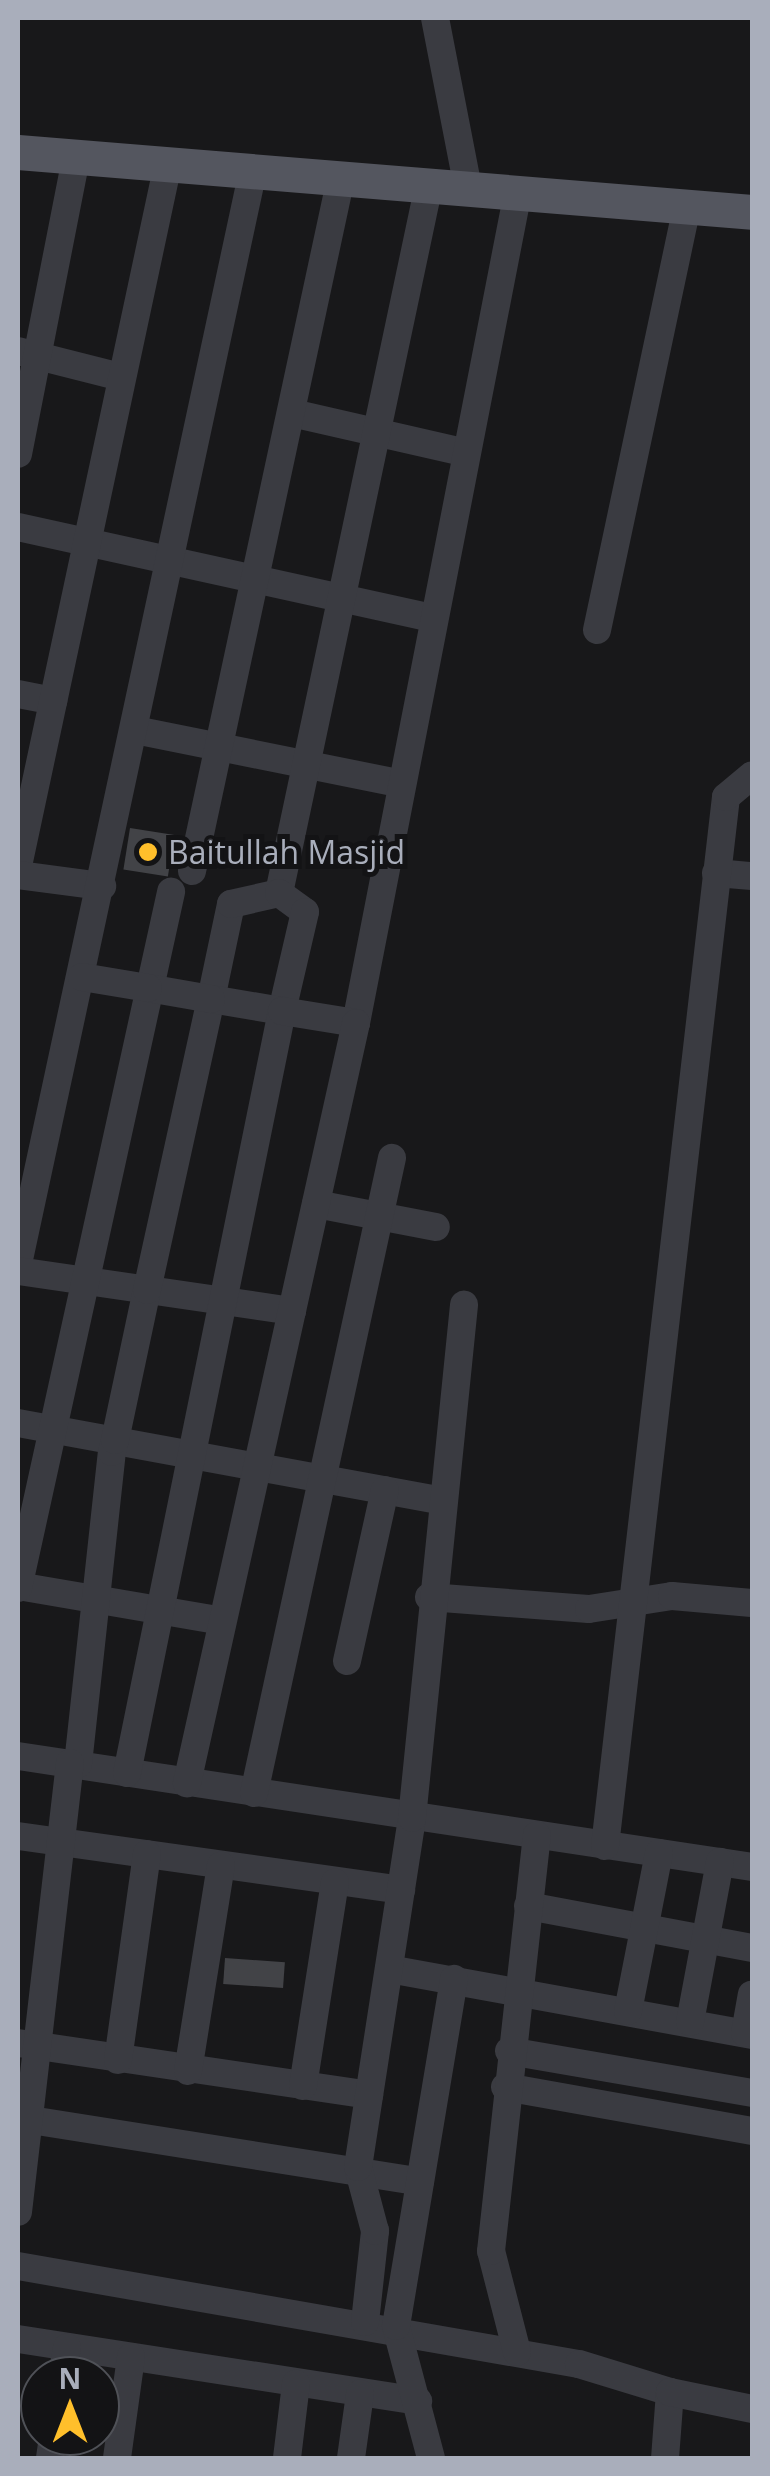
<!DOCTYPE html>
<html>
<head>
<meta charset="utf-8">
<style>
	body { margin:0 }
	#map { position:relative; width:770px; height:2476px; overflow:hidden; background:#18181a; font-family:"Open Sans",sans-serif }
	div>[style] { position:absolute }
	.building>* { inset:0; background:#424347; transform-origin:0 0 }
	.minor>* { height:28px; margin:-14px; padding:0 14px; transform-origin:14px; border-radius:14px; background:#3a3b41 }
	.major>* { height:35px; margin:-17.5px; padding:0 17.5px; transform-origin:17.5px; border-radius:17.5px; background:#54565f }
	.dots>* { width:28px; height:28px; translate:-50% -50%; box-sizing:border-box; border:5px solid #131315; border-radius:50% }
	span { translate:-50% -50%; white-space:nowrap; text-align:center; line-height:1.15; -webkit-text-stroke:10px #131315; paint-order:stroke }
	.poi-label { font-size:32px; color:#a9aebb }
	.left { translate:0 -50%; text-align:left }
	.frame { position:absolute; inset:0; border:20px solid #a9aebb; pointer-events:none }
	.north { position:absolute; left:20px; top:2356px; width:100px; height:100px; box-sizing:border-box; background:#131315; border:2px solid #4f5157; border-radius:50%; rotate:0deg; font-size:28px; font-weight:700; line-height:40px; text-align:center; color:#a9aebb }
	.north::after { content:''; display:block; margin:auto; width:35px; height:45px; background:#ffbf2b; clip-path:polygon(50% 0,100% 100%,50% 72%,0 100%) }
</style>
</head>
<body>
<div id="map">
	<div class="building">
		<i style="left:130px;top:828px;width:45px;height:42px;rotate:9deg"></i>
		<i style="left:225px;top:1958px;width:60px;height:26px;rotate:4deg"></i>
	</div>
	<div class="minor">
		<i style="left:435px;top:18px;width:173px;rotate:79deg"></i>
		<i style="left:18px;top:351px;width:106px;rotate:14.2deg"></i>
		<i style="left:292px;top:413px;width:179px;rotate:12.9deg"></i>
		<i style="left:18px;top:454px;width:303px;rotate:-78.9deg"></i>
		<i style="left:18px;top:527px;width:425px;rotate:12.4deg"></i>
		<i style="left:597px;top:630px;width:433px;rotate:-78deg"></i>
		<i style="left:18px;top:694px;width:36px;rotate:11deg"></i>
		<i style="left:135px;top:730px;width:272px;rotate:11.4deg"></i>
		<i style="left:18px;top:866px;width:718px;rotate:-77.94deg"></i>
		<i style="left:192px;top:871px;width:709px;rotate:-77.87deg"></i>
		<i style="left:716px;top:873px;width:36px;rotate:5deg"></i>
		<i style="left:18px;top:875px;width:85px;rotate:7.5deg"></i>
		<i style="left:279px;top:893px;width:724px;rotate:-78.04deg"></i>
		<i style="left:356px;top:1023px;width:847px;rotate:-78.97deg"></i>
		<i style="left:316px;top:1204px;width:122px;rotate:10.9deg"></i>
		<i style="left:18px;top:1264px;width:1118px;rotate:-77.87deg"></i>
		<i style="left:18px;top:1271px;width:277px;rotate:8.3deg"></i>
		<i style="left:18px;top:1423px;width:427px;rotate:10.4deg"></i>
		<i style="left:18px;top:1586px;width:207px;rotate:9.7deg"></i>
		<i style="left:18px;top:1588px;width:713px;rotate:-77.6deg"></i>
		<i style="left:429px;top:1597px;width:160px;rotate:4.3deg"></i>
		<i style="left:589px;top:1609px;width:84px;rotate:-8.9deg"></i>
		<i style="left:672px;top:1596px;width:80px;rotate:5deg"></i>
		<i style="left:347px;top:1661px;width:175px;rotate:-77.5deg"></i>
		<i style="left:18px;top:1756px;width:742px;rotate:8.6deg"></i>
		<i style="left:78px;top:1764px;width:314px;rotate:-83.8deg"></i>
		<i style="left:112px;top:1452px;width:12px;rotate:-76deg"></i>
		<i style="left:115px;top:1440px;width:153px;rotate:-78deg"></i>
		<i style="left:147px;top:1290px;width:298px;rotate:-77.6deg"></i>
		<i style="left:211px;top:999px;width:97px;rotate:-78.1deg"></i>
		<i style="left:231px;top:904px;width:49px;rotate:-12.9deg"></i>
		<i style="left:279px;top:893px;width:32px;rotate:36deg"></i>
		<i style="left:305px;top:912px;width:102px;rotate:103.1deg"></i>
		<i style="left:282px;top:1011px;width:72px;rotate:-170.4deg"></i>
		<i style="left:211px;top:999px;width:64px;rotate:-170.1deg"></i>
		<i style="left:148px;top:988px;width:67px;rotate:-170.5deg"></i>
		<i style="left:127px;top:1773px;width:778px;rotate:-78.5deg"></i>
		<i style="left:282px;top:1011px;width:75px;rotate:9.2deg"></i>
		<i style="left:356px;top:1023px;width:779px;rotate:102.54deg"></i>
		<i style="left:254px;top:1793px;width:650px;rotate:-77.74deg"></i>
		<i style="left:18px;top:1836px;width:387px;rotate:8deg"></i>
		<i style="left:605px;top:1846px;width:1056px;rotate:-83.42deg"></i>
		<i style="left:726px;top:797px;width:34px;rotate:-40deg"></i>
		<i style="left:528px;top:1906px;width:228px;rotate:10.6deg"></i>
		<i style="left:389px;top:1969px;width:369px;rotate:10.3deg"></i>
		<i style="left:628px;top:2011px;width:161px;rotate:-78.9deg"></i>
		<i style="left:690px;top:2022px;width:163px;rotate:-79.4deg"></i>
		<i style="left:745px;top:2033px;width:39px;rotate:-80deg"></i>
		<i style="left:18px;top:2043px;width:355px;rotate:8.4deg"></i>
		<i style="left:509px;top:2051px;width:247px;rotate:9.8deg"></i>
		<i style="left:118px;top:2060px;width:208px;rotate:-82deg"></i>
		<i style="left:188px;top:2071px;width:208px;rotate:-80.9deg"></i>
		<i style="left:303px;top:2086px;width:206px;rotate:-81.1deg"></i>
		<i style="left:505px;top:2087px;width:251px;rotate:10.1deg"></i>
		<i style="left:18px;top:2118px;width:407px;rotate:9deg"></i>
		<i style="left:18px;top:2212px;width:452px;rotate:-83.4deg"></i>
		<i style="left:18px;top:2266px;width:569px;rotate:9.91deg"></i>
		<i style="left:579px;top:2364px;width:95px;rotate:17.1deg"></i>
		<i style="left:670px;top:2392px;width:66px;rotate:94.3deg"></i>
		<i style="left:365px;top:2322px;width:92px;rotate:-83.7deg"></i>
		<i style="left:375px;top:2231px;width:66px;rotate:-104.9deg"></i>
		<i style="left:358px;top:2167px;width:353px;rotate:-81.2deg"></i>
		<i style="left:412px;top:1818px;width:516px;rotate:-84.21deg"></i>
		<i style="left:18px;top:2339px;width:405px;rotate:8.8deg"></i>
		<i style="left:517px;top:2352px;width:104px;rotate:-104.4deg"></i>
		<i style="left:491px;top:2251px;width:418px;rotate:-83.7deg"></i>
		<i style="left:62px;top:2376px;width:29px;rotate:-80deg"></i>
		<i style="left:670px;top:2392px;width:84px;rotate:11.7deg"></i>
		<i style="left:50px;top:2458px;width:22px;rotate:-82deg"></i>
		<i style="left:117px;top:2458px;width:102px;rotate:-82.1deg"></i>
		<i style="left:287px;top:2458px;width:75px;rotate:-83.1deg"></i>
		<i style="left:351px;top:2458px;width:65px;rotate:-82deg"></i>
		<i style="left:431px;top:2458px;width:137px;rotate:-104.9deg"></i>
		<i style="left:396px;top:2326px;width:352px;rotate:-80.5deg"></i>
	</div>
	<div class="major">
		<i style="left:18px;top:152px;width:736px;rotate:4.67deg"></i>
	</div>
	<div class="dots">
		<i style="left:148px;top:852px;background:#ffbf2b"></i>
	</div>
	<div class="poi-label">
		<span class="left" style="left:168px;top:852px">Baitullah Masjid</span>
	</div>
	<div class="frame"></div>
	<div class="north">N</div>
</div>
</body>
</html>
